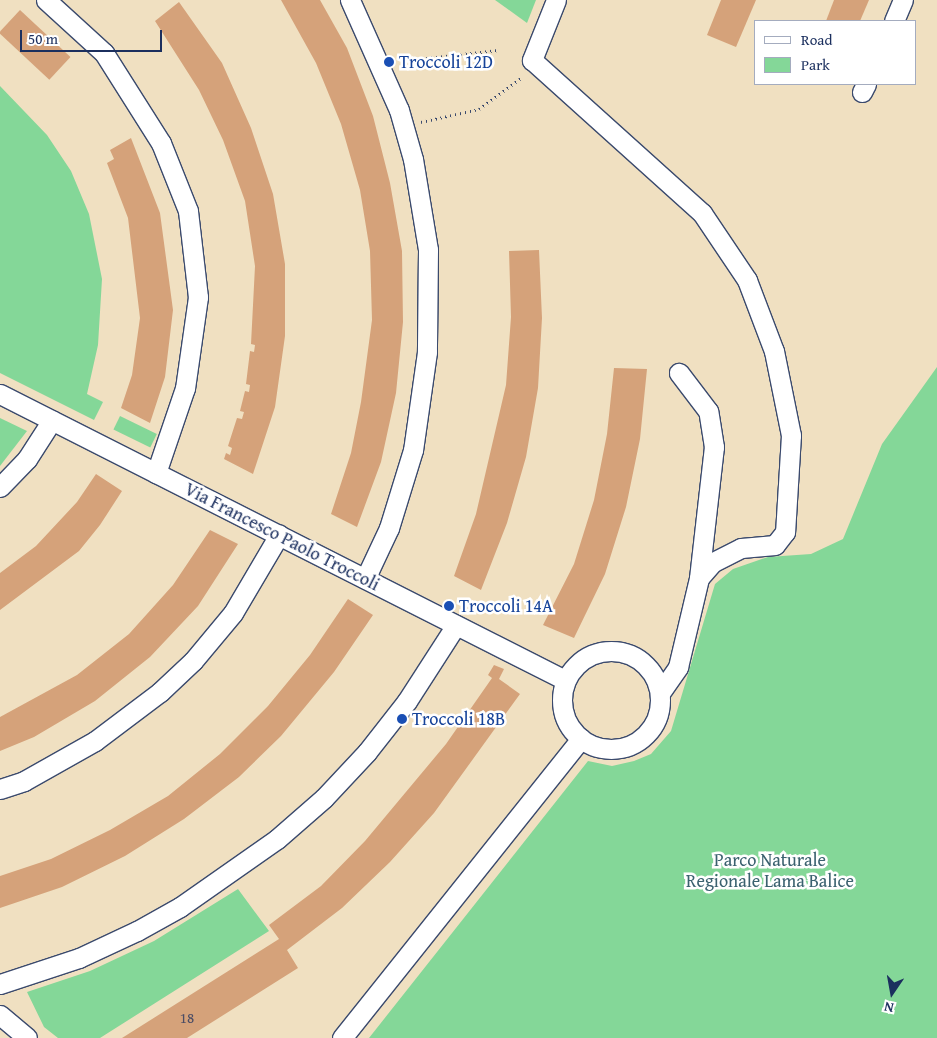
<!DOCTYPE html>
<html>
<head>
<meta charset="utf-8">
<style>
	body { margin:0 }
	#map { position:relative; width:937px; height:1038px; overflow:hidden; background:#f0e0c1; font-family:"Gentium Book Plus",serif }
	div>[style] { position:absolute }
	.green>* { inset:0; background:#84d798; transform-origin:0 0 }
	.building>* { inset:0; background:#d5a27a; transform-origin:0 0 }
	.path>* { height:3px; margin-top:-1.5px; transform-origin:0; background:repeating-linear-gradient(90deg,#3b4a6d 0 1px,transparent 0 5px) }
	.roads { filter:drop-shadow(1px 0 #3b4a6d) drop-shadow(-1px 0 #3b4a6d) drop-shadow(0 1px #3b4a6d) drop-shadow(0 -1px #3b4a6d) }
	.minor>* { height:19px; margin:-9.5px; padding:0 9.5px; transform-origin:9.5px; border-radius:9.5px; background:#fff }
	.minor>.ring { margin:-9.5px; padding:0; box-sizing:content-box; background:none; border:19px solid #fff; border-radius:50% }
	.dots>* { width:14px; height:14px; translate:-50% -50%; box-sizing:border-box; border:2px solid #fff; border-radius:50% }
	span { translate:-50% -50%; white-space:nowrap; text-align:center; line-height:1.15; -webkit-text-stroke:5px #fff; paint-order:stroke }
	.number-label { font-size:15px; color:#4a4c65 }
	.number-label span { -webkit-text-stroke-width:0 }
	.transit-label { font-size:18px; color:#164399 }
	.left { translate:0 -50%; text-align:left }
	.street-label { font-size:18px; color:#1b2f5e }
	.park-label { font-size:18px; color:#3a616f }
	.legend { position:absolute; left:754px; top:20px; width:162px; height:65px; box-sizing:border-box; background:#fff; border:1px solid #a4acbf; margin:0; padding:6px 9px; list-style:none; font-size:15px; color:#1b2f5e }
	.legend li { display:flex; align-items:center; gap:10px; height:25px }
	.legend b { width:25px; border:1px solid #a4acbf }
	.north { position:absolute; left:867px; top:968px; width:50px; height:50px; -webkit-text-stroke:4px #fff; paint-order:stroke; rotate:192deg; font-size:14px; font-weight:700; line-height:20px; text-align:center; color:#1b2f5e }
	.north::after { content:''; display:block; margin:auto; width:18px; height:22px; background:#1b2f5e; clip-path:polygon(50% 0,100% 100%,50% 72%,0 100%) }
	.scale { position:absolute; left:20px; top:30px; width:142px; height:22px; box-sizing:border-box; border:2px solid #1b2f5e; border-top:0; padding-left:6px; font-size:15px; line-height:18px; white-space:nowrap; color:#1b2f5e; -webkit-text-stroke:4px #fff; paint-order:stroke }
</style>
</head>
<body>
<div id="map">
	<div class="green">
		<i style="clip-path:polygon(495px 0,536px 0,527px 23px)"></i>
		<i style="clip-path:polygon(0 86px,47px 135px,71px 171px,89px 214px,102px 279px,98px 345px,87px 394px,103px 402px,94px 420px,0 373px)"></i>
		<i style="clip-path:polygon(937px 367px,937px 1038px,369px 1038px,588px 761px,612px 766px,634px 761px,651px 754px,671px 731px,715px 584px,733px 569px,768px 557px,811px 554px,843px 539px,882px 444px)"></i>
		<i style="left:120px;top:416px;width:41px;height:15px;rotate:26deg"></i>
		<i style="clip-path:polygon(0 418px,27px 431px,0 466px)"></i>
		<i style="clip-path:polygon(238px 889px,269px 931px,100px 1038px,58px 1038px,44px 1027px,27px 992px,90px 971px,154px 941px)"></i>
	</div>
	<div class="building">
		<i style="clip-path:polygon(281px 0,320px 0,347px 48px,373px 116px,390px 183px,402px 251px,403px 322px,396px 393px,381px 462px,357px 527px,331px 514px,351px 453px,361px 402px,372px 320px,370px 251px,360px 190px,341px 124px,316px 63px)"></i>
		<i style="clip-path:polygon(721px 0,756px 0,736px 47px,707px 35px)"></i>
		<i style="clip-path:polygon(834px 0,869px 0,860px 21px,826px 21px)"></i>
		<i style="clip-path:polygon(179px 2px,222px 63px,251px 128px,273px 194px,285px 264px,285px 336px,275px 407px,253px 474px,224px 459px,226px 453px,230px 455px,232px 448px,228px 446px,237px 418px,242px 419px,244px 412px,240px 411px,245px 391px,249px 392px,250px 385px,246px 384px,250px 351px,254px 352px,255px 345px,251px 344px,255px 266px,245px 201px,223px 140px,199px 90px,155px 21px)"></i>
		<i style="left:20px;top:10px;width:69px;height:31px;rotate:43deg"></i>
		<i style="clip-path:polygon(131px 138px,160px 213px,173px 310px,165px 377px,150px 423px,121px 408px,132px 375px,140px 318px,128px 218px,107px 163px,114px 159px,110px 150px)"></i>
		<i style="clip-path:polygon(539px 250px,542px 318px,538px 388px,526px 457px,507px 523px,481px 590px,454px 576px,476px 514px,506px 385px,511px 317px,509px 251px)"></i>
		<i style="clip-path:polygon(614px 368px,647px 369px,640px 439px,626px 507px,605px 574px,574px 638px,543px 625px,574px 564px,594px 500px,607px 434px)"></i>
		<i style="clip-path:polygon(96px 474px,122px 491px,100px 525px,79px 551px,0 610px,0 573px,36px 546px,77px 502px)"></i>
		<i style="clip-path:polygon(210px 530px,238px 544px,198px 606px,150px 657px,95px 701px,34px 737px,0 751px,0 717px,77px 675px,129px 634px,173px 585px)"></i>
		<i style="clip-path:polygon(348px 599px,373px 615px,334px 672px,281px 736px,239px 777px,184px 819px,125px 856px,62px 887px,0 908px,0 876px,51px 859px,110px 830px,168px 796px,220px 754px,268px 706px,310px 655px)"></i>
		<i style="clip-path:polygon(494px 665px,504px 669px,499px 679px,520px 694px,434px 813px,390px 862px,342px 908px,287px 950px,298px 968px,187px 1038px,122px 1038px,279px 939px,269px 925px,321px 886px,365px 841px,446px 744px,492px 678px,488px 675px)"></i>
	</div>
	<div class="path">
		<i style="left:401px;top:61px;width:98px;rotate:-6.5deg"></i>
		<i style="left:421px;top:122px;width:59px;rotate:-12.6deg"></i>
		<i style="left:479px;top:109px;width:52px;rotate:-36.4deg"></i>
	</div>
	<div class="roads">
		<div class="minor">
			<i style="left:46px;top:0;width:79px;rotate:42.4deg"></i>
			<i style="left:104px;top:53px;width:107px;rotate:57.7deg"></i>
			<i style="left:161px;top:143px;width:73px;rotate:68.3deg"></i>
			<i style="left:188px;top:211px;width:87px;rotate:83.4deg"></i>
			<i style="left:198px;top:297px;width:92px;rotate:98.1deg"></i>
			<i style="left:185px;top:388px;width:90px;rotate:108.8deg"></i>
			<i style="left:350px;top:0;width:120px;rotate:66deg"></i>
			<i style="left:399px;top:110px;width:51px;rotate:74.1deg"></i>
			<i style="left:413px;top:159px;width:92px;rotate:80.6deg"></i>
			<i style="left:428px;top:250px;width:102px;rotate:90.6deg"></i>
			<i style="left:427px;top:352px;width:99px;rotate:98.1deg"></i>
			<i style="left:413px;top:450px;width:82px;rotate:107.1deg"></i>
			<i style="left:389px;top:528px;width:56px;rotate:115.2deg"></i>
			<i style="left:556px;top:0;width:65px;rotate:111.8deg"></i>
			<i style="left:532px;top:60px;width:229px;rotate:42deg"></i>
			<i style="left:702px;top:213px;width:81px;rotate:56.1deg"></i>
			<i style="left:747px;top:280px;width:76px;rotate:69.2deg"></i>
			<i style="left:774px;top:351px;width:86px;rotate:78.6deg"></i>
			<i style="left:791px;top:435px;width:97px;rotate:93.5deg"></i>
			<i style="left:785px;top:532px;width:16px;rotate:128deg"></i>
			<i style="left:775px;top:545px;width:34px;rotate:175deg"></i>
			<i style="left:741px;top:548px;width:31px;rotate:153deg"></i>
			<i style="left:713px;top:562px;width:21px;rotate:131deg"></i>
			<i style="left:894px;top:21px;width:23px;rotate:-67deg"></i>
			<i style="left:862px;top:92px;width:9px;rotate:-63deg"></i>
			<i style="left:0;top:394px;width:633px;rotate:26.85deg"></i>
			<i style="left:0;top:487px;width:39px;rotate:-46deg"></i>
			<i style="left:27px;top:459px;width:46px;rotate:-57.3deg"></i>
			<i class="ring" style="left:562px;top:651px;width:79px;height:79px"></i>
			<i style="left:660px;top:693px;width:32px;rotate:-55deg"></i>
			<i style="left:678px;top:667px;width:91px;rotate:-76.7deg"></i>
			<i style="left:699px;top:578px;width:132px;rotate:-83.5deg"></i>
			<i style="left:714px;top:447px;width:36px;rotate:-99deg"></i>
			<i style="left:708px;top:411px;width:48px;rotate:-127.3deg"></i>
			<i style="left:0;top:789px;width:25px;rotate:-18deg"></i>
			<i style="left:24px;top:781px;width:81px;rotate:-29.4deg"></i>
			<i style="left:95px;top:741px;width:81px;rotate:-37deg"></i>
			<i style="left:160px;top:692px;width:45px;rotate:-43.2deg"></i>
			<i style="left:193px;top:661px;width:62px;rotate:-50.2deg"></i>
			<i style="left:233px;top:613px;width:91px;rotate:-59.5deg"></i>
			<i style="left:0;top:984px;width:83px;rotate:-18.2deg"></i>
			<i style="left:79px;top:958px;width:64px;rotate:-25deg"></i>
			<i style="left:137px;top:931px;width:49px;rotate:-29.2deg"></i>
			<i style="left:180px;top:907px;width:118px;rotate:-35deg"></i>
			<i style="left:277px;top:839px;width:62px;rotate:-41.1deg"></i>
			<i style="left:324px;top:798px;width:63px;rotate:-46.9deg"></i>
			<i style="left:367px;top:752px;width:65px;rotate:-51.9deg"></i>
			<i style="left:407px;top:701px;width:90px;rotate:-57.2deg"></i>
			<i style="left:0;top:1015px;width:35px;rotate:40deg"></i>
			<i style="left:342px;top:1038px;width:383px;rotate:-51.4deg"></i>
		</div>
	</div>
	<div class="dots">
		<i style="left:389px;top:62px;background:#1a4fb4"></i>
		<i style="left:449px;top:606px;background:#1a4fb4"></i>
		<i style="left:402px;top:719px;background:#1a4fb4"></i>
	</div>
	<div class="number-label">
		<span style="left:187px;top:1018px">18</span>
	</div>
	<div class="transit-label">
		<span class="left" style="left:399px;top:62px">Troccoli 12D</span>
		<span class="left" style="left:459px;top:606px">Troccoli 14A</span>
		<span class="left" style="left:412px;top:719px">Troccoli 18B</span>
	</div>
	<div class="street-label">
		<span style="left:282px;top:537px;rotate:27deg">Via Francesco Paolo Troccoli</span>
	</div>
	<div class="park-label">
		<span style="left:770px;top:871px">Parco Naturale<br>Regionale Lama Balice</span>
	</div>
	<ul class="legend">
	<li><b style="height:6px;background:#fff"></b>Road</li>
	<li><b style="height:14px;background:#84d798"></b>Park</li>
	</ul>
	<div class="north">N</div>
	<div class="scale">50 m</div>
</div>
</body>
</html>
